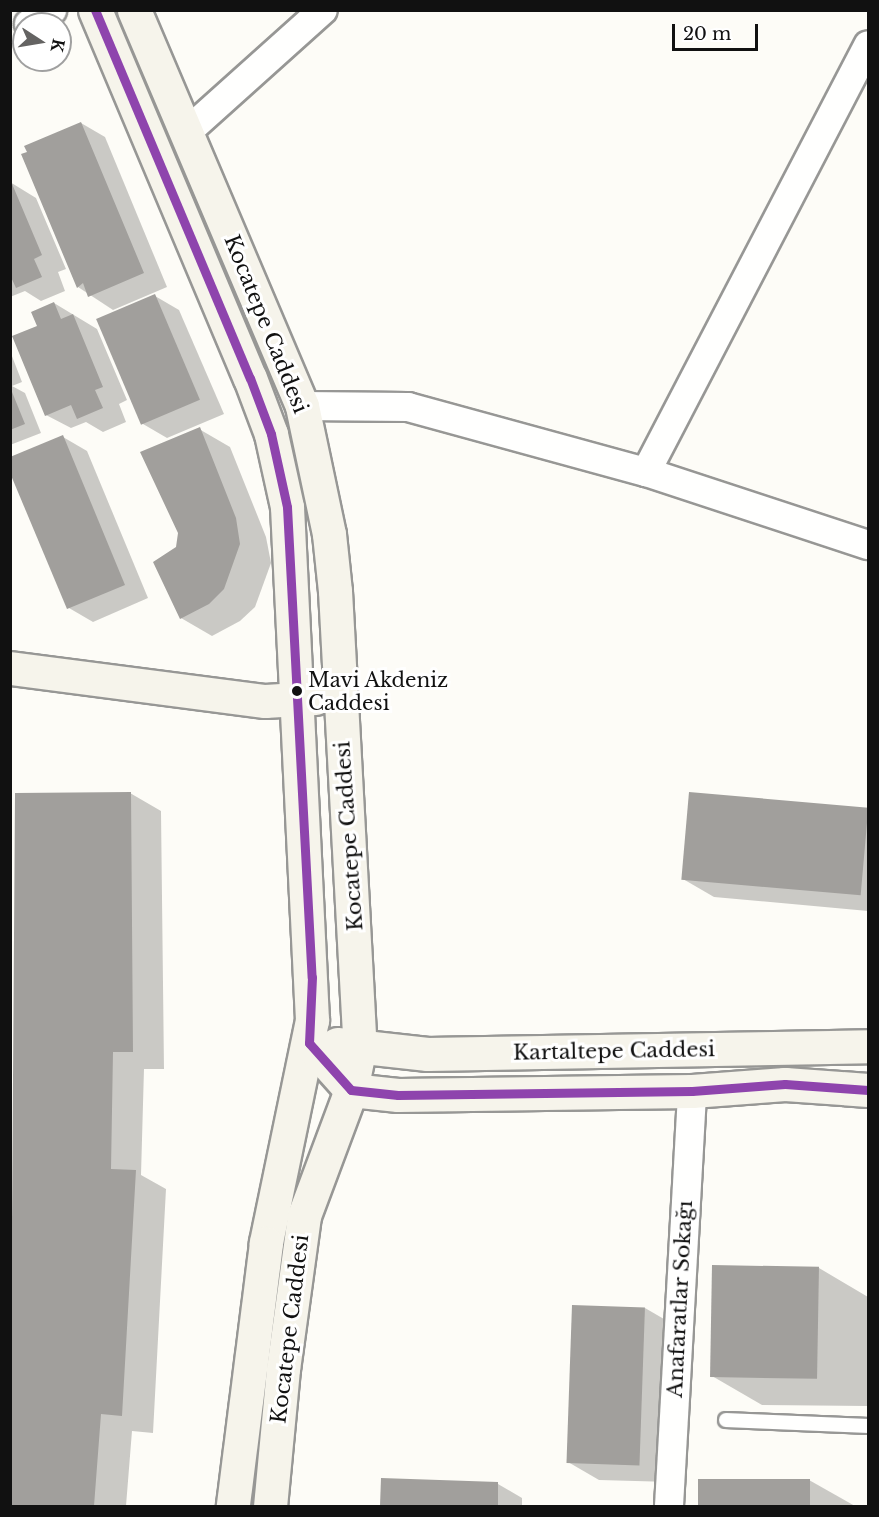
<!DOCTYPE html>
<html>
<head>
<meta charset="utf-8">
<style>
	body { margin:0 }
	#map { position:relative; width:879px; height:1517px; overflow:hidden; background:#fdfcf7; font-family:"Libre Baskerville",serif }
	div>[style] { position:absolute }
	.shadow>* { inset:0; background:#0003 }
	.building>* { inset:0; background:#a19f9c; transform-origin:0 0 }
	.roads { filter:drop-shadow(2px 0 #979795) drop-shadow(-2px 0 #979795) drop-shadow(0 2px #979795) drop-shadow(0 -2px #979795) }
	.lane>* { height:14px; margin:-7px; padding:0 7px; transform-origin:7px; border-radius:7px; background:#fffffe }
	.street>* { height:28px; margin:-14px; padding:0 14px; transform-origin:14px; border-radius:14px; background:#fffffe }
	.secondary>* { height:33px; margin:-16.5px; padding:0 16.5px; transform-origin:16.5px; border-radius:16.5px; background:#f6f4eb }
	.bus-1>* { height:9px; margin:-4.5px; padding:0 4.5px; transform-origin:4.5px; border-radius:4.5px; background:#8e44ad }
	.dots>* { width:16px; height:16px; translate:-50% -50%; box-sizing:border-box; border:3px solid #fff; border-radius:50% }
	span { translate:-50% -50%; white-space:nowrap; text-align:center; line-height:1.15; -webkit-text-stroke:6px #fff; paint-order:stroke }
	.bus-label { font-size:20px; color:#111 }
	.left { translate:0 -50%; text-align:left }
	.street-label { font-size:21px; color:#111 }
	.frame { position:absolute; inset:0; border:12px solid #111; pointer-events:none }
	.north { position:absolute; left:12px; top:12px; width:60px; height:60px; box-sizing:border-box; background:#fff; border:2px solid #a0a0a0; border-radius:50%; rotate:102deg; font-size:16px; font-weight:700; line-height:24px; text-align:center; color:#111 }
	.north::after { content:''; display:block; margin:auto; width:21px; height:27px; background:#646362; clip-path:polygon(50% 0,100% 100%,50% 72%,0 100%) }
	.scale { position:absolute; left:672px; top:24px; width:86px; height:27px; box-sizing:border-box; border:3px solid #111; border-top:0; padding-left:8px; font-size:18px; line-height:21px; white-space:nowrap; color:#111; -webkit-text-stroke:4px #fff; paint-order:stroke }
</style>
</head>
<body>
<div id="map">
	<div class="shadow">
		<i style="clip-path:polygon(81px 123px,105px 137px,167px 287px,113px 310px,78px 287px)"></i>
		<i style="clip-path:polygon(10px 182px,36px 198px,66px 269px,58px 272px,65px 291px,41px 301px,25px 291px,10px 297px)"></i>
		<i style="clip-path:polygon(155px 296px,179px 310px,224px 414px,167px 438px,143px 424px)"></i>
		<i style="clip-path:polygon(54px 303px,97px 329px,127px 400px,119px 404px,126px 422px,103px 432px,86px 422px,71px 428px,46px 415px,39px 326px)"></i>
		<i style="clip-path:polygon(10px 351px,22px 382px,12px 386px,25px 393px,41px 433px,10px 445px)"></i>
		<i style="clip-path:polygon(199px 429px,230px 447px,266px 537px,271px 563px,255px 607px,240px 621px,212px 636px,181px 618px,178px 548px)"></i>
		<i style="clip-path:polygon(63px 437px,87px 451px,148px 598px,93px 622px,69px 608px)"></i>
		<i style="clip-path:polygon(130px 793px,161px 811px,164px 1069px,144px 1069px,141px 1175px,166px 1189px,153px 1433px,132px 1431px,126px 1506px,10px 1506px,10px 1272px,17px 1165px)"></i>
		<i style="clip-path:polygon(690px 794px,868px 809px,868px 911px,714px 897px,683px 879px)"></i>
		<i style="clip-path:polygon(819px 1268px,868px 1297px,867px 1406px,762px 1405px,712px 1376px)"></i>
		<i style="clip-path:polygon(645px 1308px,676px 1326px,671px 1482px,599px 1480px,568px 1462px)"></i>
		<i style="clip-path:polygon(382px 1480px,498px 1484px,522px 1498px,522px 1506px,382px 1506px)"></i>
		<i style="clip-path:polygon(699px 1480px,809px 1480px,855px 1506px,699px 1506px)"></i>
	</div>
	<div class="building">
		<i style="clip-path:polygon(81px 122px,144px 273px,88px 297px,83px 283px,77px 288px,21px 154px,27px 152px,24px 146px)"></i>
		<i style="clip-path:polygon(10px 179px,42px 255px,34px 259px,42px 277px,16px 288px,10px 275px)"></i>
		<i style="left:155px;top:294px;width:115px;height:64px;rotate:67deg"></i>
		<i style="clip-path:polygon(54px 302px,61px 319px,73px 314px,103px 387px,95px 390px,103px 408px,77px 419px,71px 405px,45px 416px,12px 336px,37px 326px,31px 312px)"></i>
		<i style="clip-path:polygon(10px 387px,25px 424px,10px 430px)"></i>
		<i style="clip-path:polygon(200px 427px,236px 518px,240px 544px,224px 589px,209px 604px,180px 619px,153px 562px,176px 547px,178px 533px,140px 452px)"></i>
		<i style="clip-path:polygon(63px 435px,125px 585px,67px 609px,10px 473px,10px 457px)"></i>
		<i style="clip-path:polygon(131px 792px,133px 1052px,113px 1052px,111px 1169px,136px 1170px,122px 1416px,101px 1414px,94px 1506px,10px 1506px,15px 793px)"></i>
		<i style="left:689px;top:792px;width:180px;height:88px;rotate:5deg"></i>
		<i style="left:712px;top:1265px;width:107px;height:112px;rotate:1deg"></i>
		<i style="left:572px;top:1305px;width:73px;height:158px;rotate:2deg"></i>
		<i style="clip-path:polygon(381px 1478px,498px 1482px,498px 1506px,380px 1506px)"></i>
		<i style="left:698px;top:1479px;width:112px;height:27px"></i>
	</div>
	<div class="roads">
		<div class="lane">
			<i style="left:726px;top:1420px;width:142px;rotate:2.4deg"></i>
		</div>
		<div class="street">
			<i style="left:29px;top:24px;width:27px;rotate:-31deg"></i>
			<i style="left:188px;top:131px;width:181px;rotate:-41.9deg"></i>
			<i style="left:302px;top:406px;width:106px;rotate:0.5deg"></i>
			<i style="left:408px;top:407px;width:247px;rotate:15.3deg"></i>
			<i style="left:646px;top:472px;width:234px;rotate:18.2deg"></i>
			<i style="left:646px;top:472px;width:481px;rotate:-62.5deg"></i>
			<i style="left:669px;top:1506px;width:416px;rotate:-86.8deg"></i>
		</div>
		<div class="secondary">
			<i style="left:95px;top:10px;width:399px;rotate:67.2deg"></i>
			<i style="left:250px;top:378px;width:60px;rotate:69.4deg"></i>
			<i style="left:271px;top:434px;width:75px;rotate:77.6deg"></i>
			<i style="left:287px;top:507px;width:514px;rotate:87.21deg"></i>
			<i style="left:312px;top:1020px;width:228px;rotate:101.7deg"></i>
			<i style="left:266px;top:1243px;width:265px;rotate:97.2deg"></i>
			<i style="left:134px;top:10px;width:430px;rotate:67deg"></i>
			<i style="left:302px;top:406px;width:131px;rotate:78.1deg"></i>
			<i style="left:329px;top:534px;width:57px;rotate:84deg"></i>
			<i style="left:335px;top:591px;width:456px;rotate:86.9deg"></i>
			<i style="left:360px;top:1046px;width:45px;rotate:101.6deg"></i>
			<i style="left:351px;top:1090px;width:134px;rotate:110.5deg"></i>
			<i style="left:304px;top:1216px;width:154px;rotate:97.8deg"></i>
			<i style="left:283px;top:1369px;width:138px;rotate:95.4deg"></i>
			<i style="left:10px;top:668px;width:257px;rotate:7.4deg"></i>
			<i style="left:265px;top:701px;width:50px;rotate:-3.4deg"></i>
			<i style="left:309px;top:1043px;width:63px;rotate:48.2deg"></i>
			<i style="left:351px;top:1090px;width:47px;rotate:6.1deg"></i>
			<i style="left:398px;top:1095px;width:294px;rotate:-0.8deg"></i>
			<i style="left:692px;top:1091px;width:93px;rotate:-4.3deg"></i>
			<i style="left:785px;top:1084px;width:83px;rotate:4.1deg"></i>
			<i style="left:337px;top:1044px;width:91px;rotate:6.3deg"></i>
			<i style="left:427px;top:1054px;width:441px;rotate:-1deg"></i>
		</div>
	</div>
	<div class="bus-1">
		<i style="left:95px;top:10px;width:399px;rotate:67.2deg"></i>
		<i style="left:250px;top:378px;width:60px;rotate:69.4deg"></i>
		<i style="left:271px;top:434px;width:75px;rotate:77.6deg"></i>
		<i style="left:287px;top:507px;width:471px;rotate:87deg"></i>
		<i style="left:312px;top:977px;width:66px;rotate:92.6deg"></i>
		<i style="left:309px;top:1043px;width:63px;rotate:48.2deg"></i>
		<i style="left:351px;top:1090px;width:47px;rotate:6.1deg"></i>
		<i style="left:398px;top:1095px;width:294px;rotate:-0.8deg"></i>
		<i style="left:692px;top:1091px;width:93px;rotate:-4.3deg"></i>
		<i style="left:785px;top:1084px;width:83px;rotate:4.1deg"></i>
	</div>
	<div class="dots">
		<i style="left:297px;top:691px;background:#111"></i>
	</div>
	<div class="bus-label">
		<span class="left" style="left:308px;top:692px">Mavi Akdeniz<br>Caddesi</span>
	</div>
	<div class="street-label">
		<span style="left:266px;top:324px;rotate:68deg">Kocatepe Caddesi</span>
		<span style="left:349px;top:836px;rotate:-94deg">Kocatepe Caddesi</span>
		<span style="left:614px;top:1051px;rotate:-1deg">Kartaltepe Caddesi</span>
		<span style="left:680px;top:1299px;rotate:-87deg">Anafaratlar Sokağı</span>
		<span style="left:290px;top:1329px;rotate:-83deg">Kocatepe Caddesi</span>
	</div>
	<div class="frame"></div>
	<div class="north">K</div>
	<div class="scale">20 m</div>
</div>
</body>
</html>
